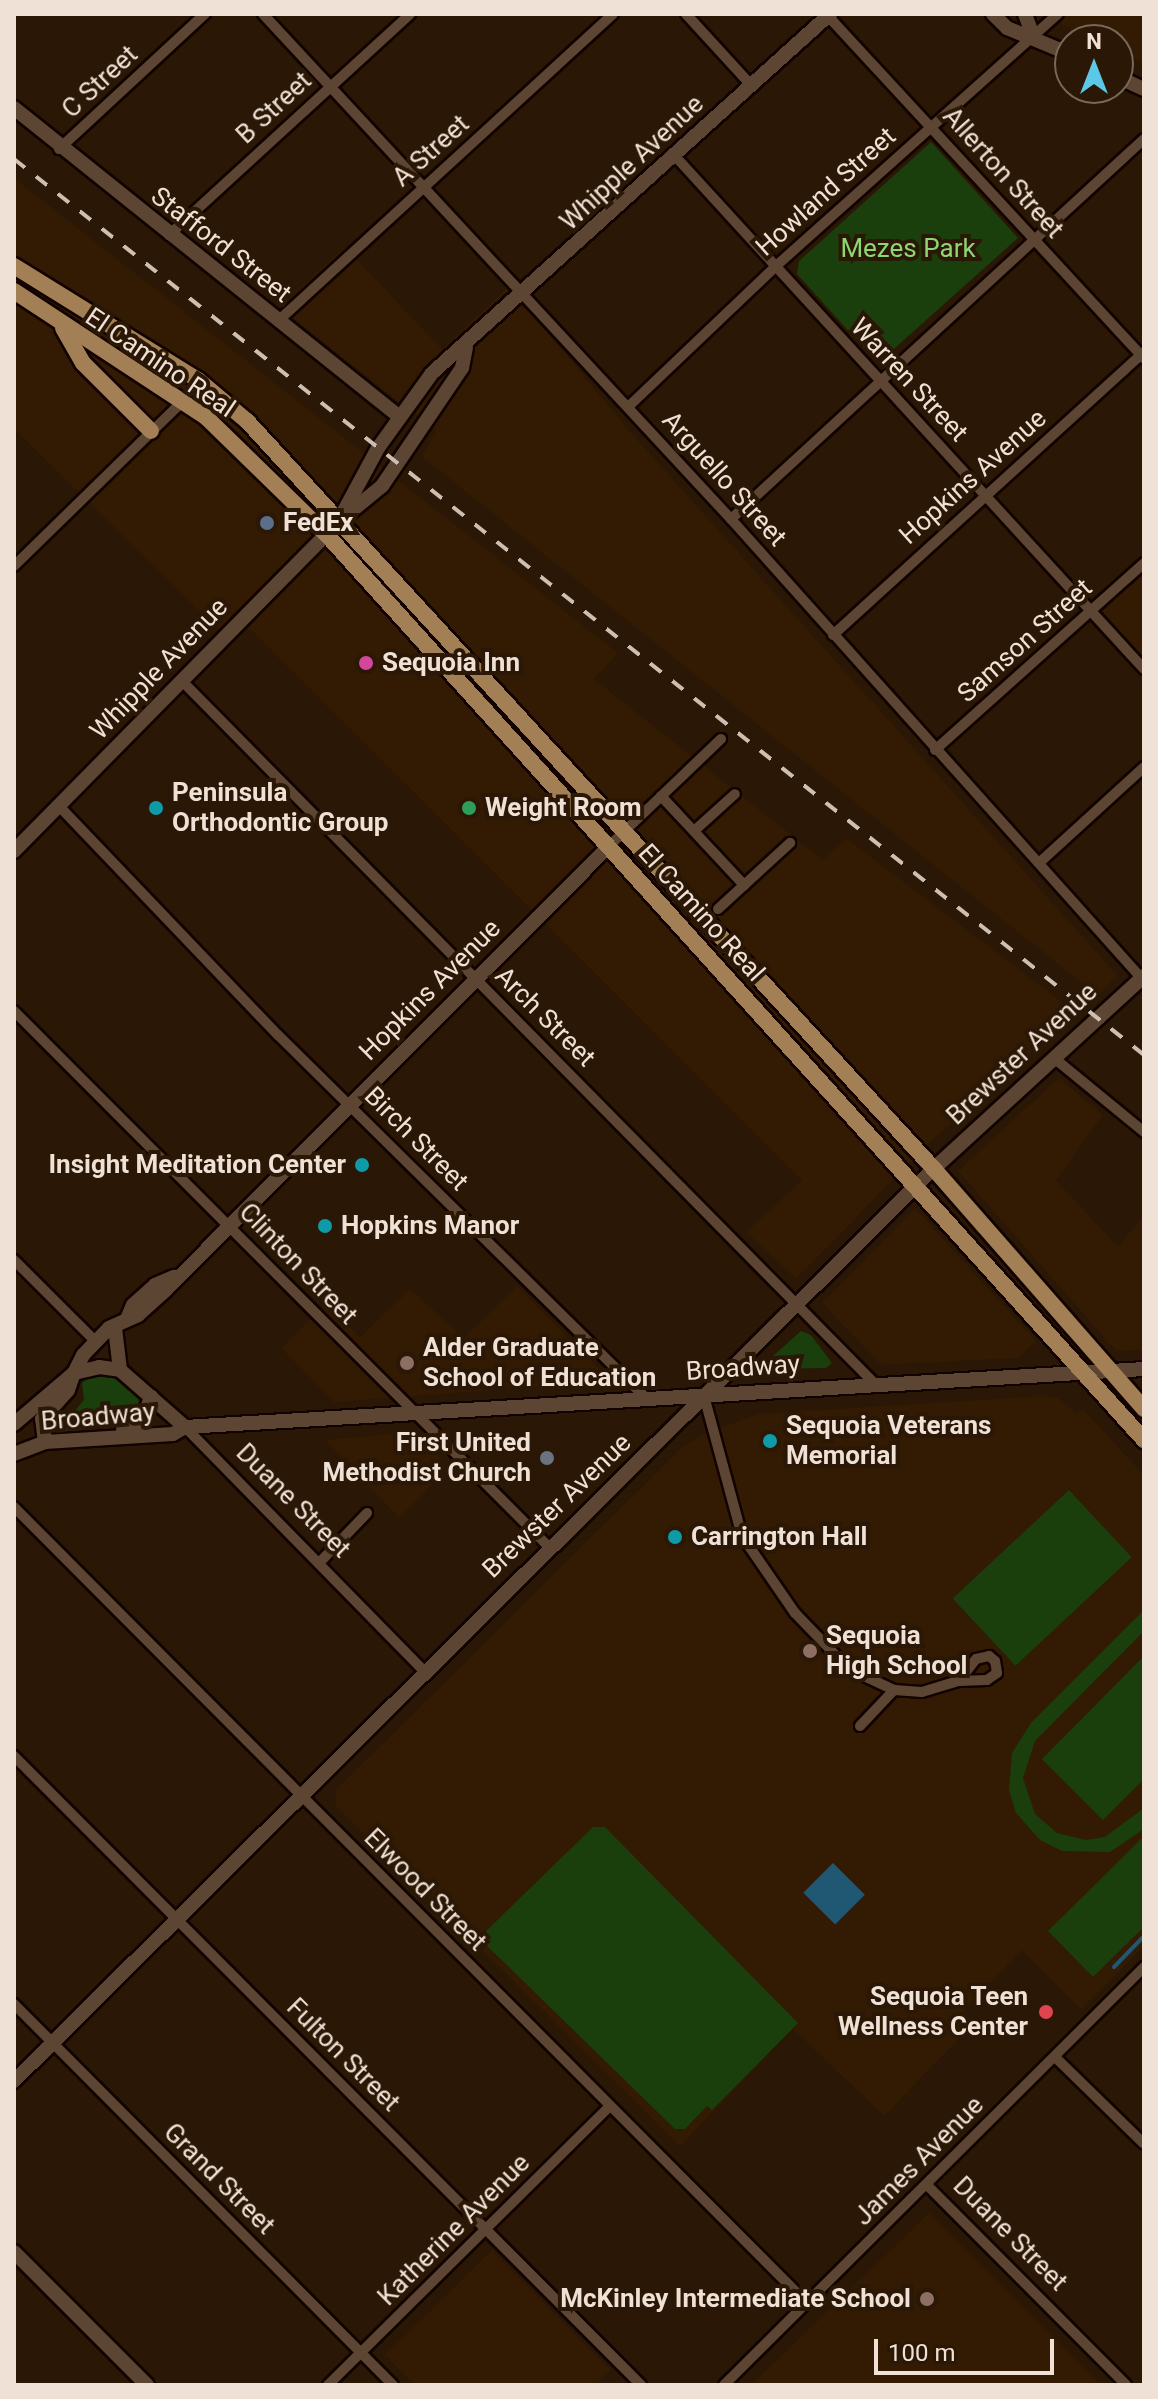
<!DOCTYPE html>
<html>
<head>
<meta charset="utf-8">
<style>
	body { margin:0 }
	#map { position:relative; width:1158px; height:2399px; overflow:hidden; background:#2a1705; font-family:Roboto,sans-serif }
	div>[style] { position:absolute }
	.built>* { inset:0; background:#331a03 }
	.green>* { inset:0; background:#1b3e0d; transform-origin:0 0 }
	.water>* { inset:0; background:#205773; transform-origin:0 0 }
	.stream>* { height:4px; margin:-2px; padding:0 2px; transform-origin:2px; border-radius:2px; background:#205773 }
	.roads { filter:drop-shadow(2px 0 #120300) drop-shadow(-2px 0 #120300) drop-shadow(0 2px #120300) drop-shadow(0 -2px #120300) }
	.street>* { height:10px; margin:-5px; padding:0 5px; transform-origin:5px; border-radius:5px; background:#5c4533 }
	.secondary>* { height:14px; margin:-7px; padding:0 7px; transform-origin:7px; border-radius:7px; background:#5c4533 }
	.primary>* { height:16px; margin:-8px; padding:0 8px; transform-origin:8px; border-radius:8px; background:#a37f55 }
	.rail>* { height:4px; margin-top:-2px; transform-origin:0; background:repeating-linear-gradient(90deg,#cebfb3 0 14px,transparent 0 28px) }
	.dots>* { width:22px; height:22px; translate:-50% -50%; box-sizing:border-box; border:4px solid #2a1705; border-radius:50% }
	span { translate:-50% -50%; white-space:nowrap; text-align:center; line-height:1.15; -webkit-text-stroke:8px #2a1705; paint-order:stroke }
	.street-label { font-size:26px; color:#efe1d6 }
	.park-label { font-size:26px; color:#8cd773 }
	.poi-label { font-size:26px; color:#efe1d6; font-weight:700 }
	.left { translate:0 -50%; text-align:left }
	.right { translate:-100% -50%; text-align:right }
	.frame { position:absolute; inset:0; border:16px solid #efe1d6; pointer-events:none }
	.north { position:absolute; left:1054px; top:24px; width:80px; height:80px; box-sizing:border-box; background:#2a1705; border:2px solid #796859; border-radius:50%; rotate:0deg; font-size:22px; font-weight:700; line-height:32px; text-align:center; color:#efe1d6 }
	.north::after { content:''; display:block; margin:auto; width:28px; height:36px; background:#5ac8e6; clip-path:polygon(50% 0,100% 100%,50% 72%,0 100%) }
	.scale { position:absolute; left:874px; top:2339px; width:180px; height:36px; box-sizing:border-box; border:4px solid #efe1d6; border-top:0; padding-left:10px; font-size:24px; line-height:28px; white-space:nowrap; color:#efe1d6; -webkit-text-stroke:6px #2a1705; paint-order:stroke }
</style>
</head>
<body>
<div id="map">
	<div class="built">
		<i style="clip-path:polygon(1042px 14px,1144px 14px,1144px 63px,1118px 51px,1118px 40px,1093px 40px)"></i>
		<i style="clip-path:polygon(14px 178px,618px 653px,594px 679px,823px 860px,846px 838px,1076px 1013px,928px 1144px,796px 1279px,746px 1232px,802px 1180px,251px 630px,217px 628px,14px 429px)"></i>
		<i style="clip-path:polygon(345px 247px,442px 349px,509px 286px,633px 435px,1117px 975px,1098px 996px,421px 456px,437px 432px,279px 307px)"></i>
		<i style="clip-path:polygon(1144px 563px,1144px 669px,1090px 613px)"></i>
		<i style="clip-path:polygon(1059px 1078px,1103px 1115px,1056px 1180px,1118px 1247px,1144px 1214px,1144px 1350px,1116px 1351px,958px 1171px)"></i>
		<i style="clip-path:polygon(915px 1208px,1036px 1341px,1018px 1358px,881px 1365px,822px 1303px)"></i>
		<i style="clip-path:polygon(517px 1286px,611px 1381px,334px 1402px,281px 1348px,327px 1303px,360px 1337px,410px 1289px,464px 1338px)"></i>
		<i style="clip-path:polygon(1041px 1396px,1058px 1398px,1075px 1412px,1083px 1409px,1144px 1475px,1144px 1946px,1081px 2009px,1022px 1950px,949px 2026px,960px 2038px,884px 2116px,793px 2029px,680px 2146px,336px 1806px,336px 1790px,680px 1449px,704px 1434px,758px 1414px)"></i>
		<i style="clip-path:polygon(412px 1432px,449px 1467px,399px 1518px,325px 1440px)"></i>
		<i style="clip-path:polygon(929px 2213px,1101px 2385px,751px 2385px)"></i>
		<i style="clip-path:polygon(492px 2250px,611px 2370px,596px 2385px,414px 2385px,385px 2355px)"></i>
	</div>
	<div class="green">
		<i style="clip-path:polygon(931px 142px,1018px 238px,886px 356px,874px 359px,797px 274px,799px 261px)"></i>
		<i style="clip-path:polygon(801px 1331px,811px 1335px,832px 1363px,826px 1368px,773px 1369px,773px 1356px)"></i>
		<i style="clip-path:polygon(94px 1374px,115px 1375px,138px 1394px,139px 1414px,124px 1424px,56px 1432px,84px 1400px,82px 1383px)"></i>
		<i style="left:1069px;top:1490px;width:92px;height:159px;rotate:47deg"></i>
		<i style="clip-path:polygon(1144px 1610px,1144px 1631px,1035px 1741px,1023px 1778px,1035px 1814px,1057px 1833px,1086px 1840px,1105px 1837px,1144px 1808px,1144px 1829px,1110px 1852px,1062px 1851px,1040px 1840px,1016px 1813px,1009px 1790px,1012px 1753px,1031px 1723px)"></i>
		<i style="clip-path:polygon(1144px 1656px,1144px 1779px,1103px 1820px,1042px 1759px)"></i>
		<i style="clip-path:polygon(593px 1827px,605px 1827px,798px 2023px,712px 2110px,707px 2106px,685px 2129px,675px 2129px,479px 1938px)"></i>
		<i style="clip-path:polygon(1144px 1836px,1144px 1927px,1093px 1977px,1048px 1931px)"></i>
	</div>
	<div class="water">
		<i style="left:833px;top:1863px;width:45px;height:42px;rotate:45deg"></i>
	</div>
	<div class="stream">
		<i style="left:1114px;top:1967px;width:43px;rotate:-45.9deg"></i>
	</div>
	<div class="roads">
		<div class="street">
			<i style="left:263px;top:14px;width:689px;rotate:47.18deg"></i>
			<i style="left:731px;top:519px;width:620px;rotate:48.21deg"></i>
			<i style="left:686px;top:14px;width:96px;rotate:47.5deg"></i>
			<i style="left:828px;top:16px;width:466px;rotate:47.3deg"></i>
			<i style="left:59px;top:149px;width:199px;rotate:-42.8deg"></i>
			<i style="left:675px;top:156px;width:695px;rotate:47.57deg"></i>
			<i style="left:169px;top:235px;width:327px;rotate:-42.5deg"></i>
			<i style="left:278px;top:321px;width:454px;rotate:-42.5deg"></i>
			<i style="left:628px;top:407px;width:204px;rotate:-43.6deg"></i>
			<i style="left:776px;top:266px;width:378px;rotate:-41.8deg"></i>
			<i style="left:731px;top:519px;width:561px;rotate:-42.62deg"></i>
			<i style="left:14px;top:566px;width:236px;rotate:-44.3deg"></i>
			<i style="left:833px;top:635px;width:420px;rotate:-42.3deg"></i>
			<i style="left:182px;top:681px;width:989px;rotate:45.41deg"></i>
			<i style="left:935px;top:750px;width:280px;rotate:-41.8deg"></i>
			<i style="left:661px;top:796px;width:122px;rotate:47deg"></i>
			<i style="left:58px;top:805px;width:318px;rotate:46.3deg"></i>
			<i style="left:278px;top:1035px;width:517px;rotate:44.61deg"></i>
			<i style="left:694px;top:831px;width:55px;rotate:-42.1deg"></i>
			<i style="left:609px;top:846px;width:155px;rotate:-43.7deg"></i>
			<i style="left:1039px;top:863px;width:142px;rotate:-42.4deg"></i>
			<i style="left:718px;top:909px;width:98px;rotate:-42.5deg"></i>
			<i style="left:14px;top:1011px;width:759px;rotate:45.05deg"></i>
			<i style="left:1054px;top:1058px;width:117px;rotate:39.4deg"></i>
			<i style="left:14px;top:1260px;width:115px;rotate:45deg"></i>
			<i style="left:704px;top:1396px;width:145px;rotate:74.8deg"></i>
			<i style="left:742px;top:1536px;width:93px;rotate:55.5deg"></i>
			<i style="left:795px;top:1613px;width:78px;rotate:46deg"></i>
			<i style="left:849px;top:1669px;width:50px;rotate:25deg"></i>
			<i style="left:894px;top:1690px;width:28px;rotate:4deg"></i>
			<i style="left:922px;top:1692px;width:39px;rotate:-17deg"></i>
			<i style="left:959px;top:1681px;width:28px;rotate:-2deg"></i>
			<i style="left:987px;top:1680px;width:12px;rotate:-35deg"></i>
			<i style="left:997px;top:1673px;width:12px;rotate:-99deg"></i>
			<i style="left:995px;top:1661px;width:8px;rotate:-140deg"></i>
			<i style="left:989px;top:1656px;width:13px;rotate:167deg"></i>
			<i style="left:976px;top:1659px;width:28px;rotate:128deg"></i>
			<i style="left:185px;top:1427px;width:343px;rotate:45.6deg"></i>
			<i style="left:14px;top:1507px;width:1124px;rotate:45.11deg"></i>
			<i style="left:320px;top:1562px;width:68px;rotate:-46.2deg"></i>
			<i style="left:860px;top:1726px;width:50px;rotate:-46.6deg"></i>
			<i style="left:14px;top:1756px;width:888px;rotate:45.09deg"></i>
			<i style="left:14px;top:2004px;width:537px;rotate:45.15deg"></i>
			<i style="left:1055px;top:2057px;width:124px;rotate:44.3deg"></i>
			<i style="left:927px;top:2185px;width:282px;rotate:45.1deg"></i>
			<i style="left:328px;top:2385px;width:397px;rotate:-44.7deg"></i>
			<i style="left:724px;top:2385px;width:593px;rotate:-44.86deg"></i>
		</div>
		<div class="secondary">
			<i style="left:993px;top:14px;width:20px;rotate:45deg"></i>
			<i style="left:1007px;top:28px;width:68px;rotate:22.4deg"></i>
			<i style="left:1025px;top:14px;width:23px;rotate:70deg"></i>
			<i style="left:1118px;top:77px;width:29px;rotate:25deg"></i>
			<i style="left:14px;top:108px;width:494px;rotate:38.7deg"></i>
			<i style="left:338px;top:522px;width:84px;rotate:-61.6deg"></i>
			<i style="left:378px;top:448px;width:92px;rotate:-54.2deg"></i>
			<i style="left:432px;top:373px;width:536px;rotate:-42.05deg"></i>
			<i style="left:14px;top:851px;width:462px;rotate:-45.4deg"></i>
			<i style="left:338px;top:522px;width:57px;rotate:-39.3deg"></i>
			<i style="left:382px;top:486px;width:143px;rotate:-55.9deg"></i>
			<i style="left:462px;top:368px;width:21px;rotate:-79deg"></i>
			<i style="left:127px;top:1319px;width:15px;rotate:-67deg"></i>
			<i style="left:133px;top:1305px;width:30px;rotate:-42deg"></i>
			<i style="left:155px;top:1285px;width:21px;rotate:-23deg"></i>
			<i style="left:115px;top:1328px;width:42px;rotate:83.2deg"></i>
			<i style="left:120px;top:1370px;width:86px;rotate:41.2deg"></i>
			<i style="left:14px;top:1424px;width:79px;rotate:-40.4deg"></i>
			<i style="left:74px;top:1373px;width:20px;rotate:-63deg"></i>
			<i style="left:83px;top:1355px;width:37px;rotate:-46deg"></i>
			<i style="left:109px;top:1328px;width:32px;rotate:-24deg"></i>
			<i style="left:138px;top:1315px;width:38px;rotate:-42deg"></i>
			<i style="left:166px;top:1290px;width:627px;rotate:-45.06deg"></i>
			<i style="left:123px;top:1429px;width:20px;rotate:-18deg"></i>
			<i style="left:142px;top:1423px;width:28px;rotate:-71deg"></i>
			<i style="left:45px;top:1442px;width:23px;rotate:-97deg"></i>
			<i style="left:42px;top:1419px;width:39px;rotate:-48deg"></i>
			<i style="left:68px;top:1390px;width:18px;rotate:-71deg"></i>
			<i style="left:74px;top:1373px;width:26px;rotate:-13deg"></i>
			<i style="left:99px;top:1367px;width:21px;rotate:8deg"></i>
			<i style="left:14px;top:1454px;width:33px;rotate:-21deg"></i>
			<i style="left:45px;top:1442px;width:128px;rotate:-3.6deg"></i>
			<i style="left:173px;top:1434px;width:14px;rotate:-30deg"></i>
			<i style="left:185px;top:1427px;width:961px;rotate:-3.46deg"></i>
			<i style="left:14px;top:2081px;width:1289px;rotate:-44.78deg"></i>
			<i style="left:929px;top:1173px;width:292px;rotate:-42.5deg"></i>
			<i style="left:14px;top:2252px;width:188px;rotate:45deg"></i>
		</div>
		<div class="primary">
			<i style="left:14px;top:266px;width:216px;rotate:31.8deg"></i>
			<i style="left:198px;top:380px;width:64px;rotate:39.9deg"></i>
			<i style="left:247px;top:421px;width:1016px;rotate:47.43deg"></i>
			<i style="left:934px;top:1169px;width:319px;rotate:48.8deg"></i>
			<i style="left:14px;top:291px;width:231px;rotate:33.3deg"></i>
			<i style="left:207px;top:418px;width:166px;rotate:44.3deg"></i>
			<i style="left:326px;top:534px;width:1221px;rotate:47.92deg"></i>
			<i style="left:63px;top:328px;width:40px;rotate:60.3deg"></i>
			<i style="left:83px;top:363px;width:96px;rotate:45deg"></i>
		</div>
	</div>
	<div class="rail">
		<i style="left:14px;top:159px;width:1442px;rotate:38.41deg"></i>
	</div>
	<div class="dots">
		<i style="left:267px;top:523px;background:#5c6f8a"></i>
		<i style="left:366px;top:663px;background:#d1479c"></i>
		<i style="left:156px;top:808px;background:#0f9aa8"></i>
		<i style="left:469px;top:808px;background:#2e9e5b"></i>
		<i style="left:362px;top:1165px;background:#0f9aa8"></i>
		<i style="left:325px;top:1226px;background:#0f9aa8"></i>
		<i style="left:407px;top:1363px;background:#8d6e63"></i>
		<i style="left:770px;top:1441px;background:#0f9aa8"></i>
		<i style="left:547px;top:1458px;background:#6b7280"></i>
		<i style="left:675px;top:1537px;background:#0f9aa8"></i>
		<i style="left:810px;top:1651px;background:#8d6e63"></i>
		<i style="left:1046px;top:2012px;background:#e0444e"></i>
		<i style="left:927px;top:2299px;background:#8d6e63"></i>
	</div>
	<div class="street-label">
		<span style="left:100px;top:82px;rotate:-43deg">C Street</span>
		<span style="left:274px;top:108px;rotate:-43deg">B Street</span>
		<span style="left:431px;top:151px;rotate:-42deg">A Street</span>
		<span style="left:632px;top:163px;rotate:-43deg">Whipple Avenue</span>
		<span style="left:1003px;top:173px;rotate:48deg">Allerton Street</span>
		<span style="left:826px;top:192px;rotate:-42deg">Howland Street</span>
		<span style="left:221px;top:245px;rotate:38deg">Stafford Street</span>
		<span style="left:160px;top:363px;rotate:34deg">El Camino Real</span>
		<span style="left:909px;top:380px;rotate:47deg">Warren Street</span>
		<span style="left:973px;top:477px;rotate:-42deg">Hopkins Avenue</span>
		<span style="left:724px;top:479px;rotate:48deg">Arguello Street</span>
		<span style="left:1025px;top:641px;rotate:-42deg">Samson Street</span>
		<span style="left:159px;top:669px;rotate:-46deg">Whipple Avenue</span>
		<span style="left:701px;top:913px;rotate:48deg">El Camino Real</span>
		<span style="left:430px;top:990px;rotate:-45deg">Hopkins Avenue</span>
		<span style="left:545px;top:1017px;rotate:45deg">Arch Street</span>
		<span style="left:1022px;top:1054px;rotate:-43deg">Brewster Avenue</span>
		<span style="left:416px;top:1139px;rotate:45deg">Birch Street</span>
		<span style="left:298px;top:1264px;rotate:46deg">Clinton Street</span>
		<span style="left:743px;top:1368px;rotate:-4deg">Broadway</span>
		<span style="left:98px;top:1417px;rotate:-5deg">Broadway</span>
		<span style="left:293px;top:1501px;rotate:45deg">Duane Street</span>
		<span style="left:557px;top:1506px;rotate:-44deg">Brewster Avenue</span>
		<span style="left:425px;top:1890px;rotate:45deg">Elwood Street</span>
		<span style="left:343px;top:2055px;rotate:45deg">Fulton Street</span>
		<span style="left:919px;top:2161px;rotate:-45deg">James Avenue</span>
		<span style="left:219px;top:2179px;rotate:45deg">Grand Street</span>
		<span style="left:454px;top:2230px;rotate:-45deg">Katherine Avenue</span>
		<span style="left:1010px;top:2234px;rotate:45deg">Duane Street</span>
	</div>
	<div class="park-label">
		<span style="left:908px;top:249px">Mezes Park</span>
	</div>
	<div class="poi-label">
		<span class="left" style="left:283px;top:523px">FedEx</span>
		<span class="left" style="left:382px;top:663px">Sequoia Inn</span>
		<span class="left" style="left:172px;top:808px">Peninsula<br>Orthodontic Group</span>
		<span class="left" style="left:485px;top:808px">Weight Room</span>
		<span class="right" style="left:346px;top:1165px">Insight Meditation Center</span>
		<span class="left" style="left:341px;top:1226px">Hopkins Manor</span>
		<span class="left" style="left:423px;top:1363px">Alder Graduate<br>School of Education</span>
		<span class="left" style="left:786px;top:1441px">Sequoia Veterans<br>Memorial</span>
		<span class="right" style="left:531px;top:1458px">First United<br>Methodist Church</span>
		<span class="left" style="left:691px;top:1537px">Carrington Hall</span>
		<span class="left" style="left:826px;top:1651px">Sequoia<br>High School</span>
		<span class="right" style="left:1028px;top:2012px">Sequoia Teen<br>Wellness Center</span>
		<span class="right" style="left:911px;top:2299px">McKinley Intermediate School</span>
	</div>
	<div class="frame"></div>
	<div class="north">N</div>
	<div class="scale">100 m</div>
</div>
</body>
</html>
